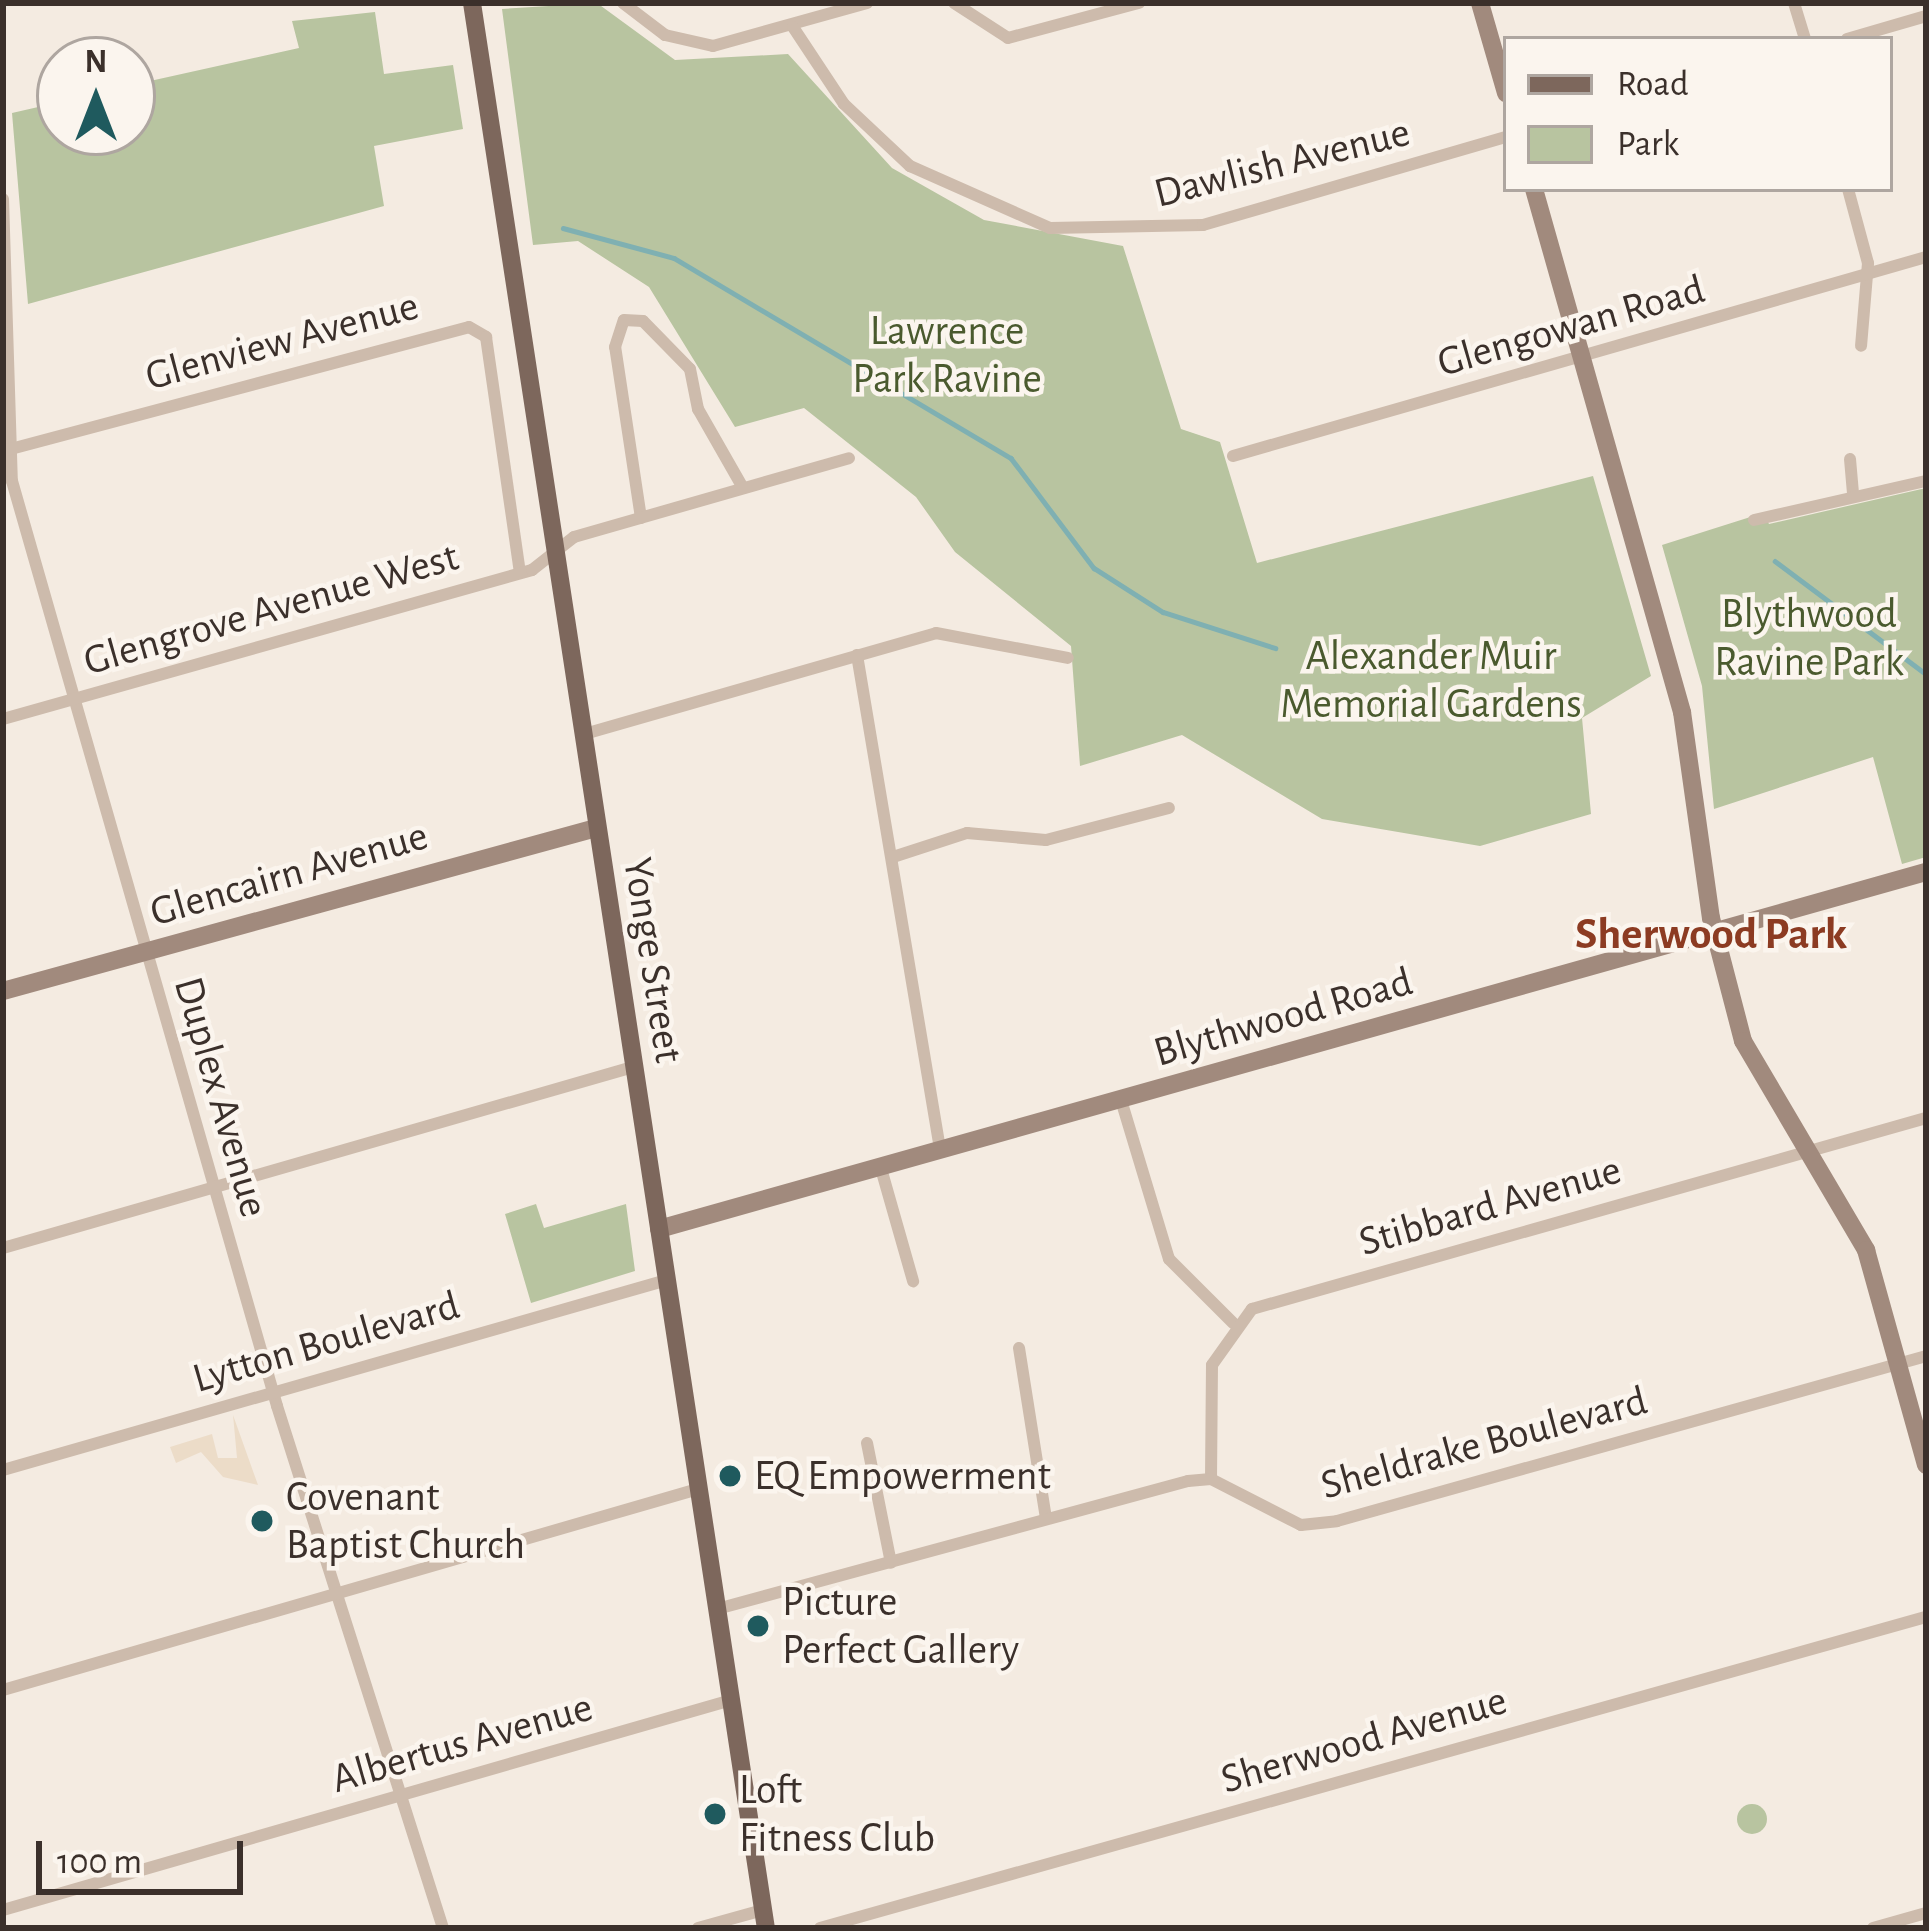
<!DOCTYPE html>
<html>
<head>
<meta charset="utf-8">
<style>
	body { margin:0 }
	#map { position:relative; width:1929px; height:1931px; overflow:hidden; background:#f4ebe1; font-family:"Alegreya Sans",sans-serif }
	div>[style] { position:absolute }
	.green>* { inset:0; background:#b8c4a0 }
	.round { border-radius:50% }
	.plaza>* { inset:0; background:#ecdcc8 }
	.stream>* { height:4.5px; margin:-2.25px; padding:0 2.25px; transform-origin:2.25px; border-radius:2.25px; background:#7fb0b2 }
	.street>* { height:12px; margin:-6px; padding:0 6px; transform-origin:6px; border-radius:6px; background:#cdbbac }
	.secondary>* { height:18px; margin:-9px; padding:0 9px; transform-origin:9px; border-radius:9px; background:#a18a7d }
	.primary>* { height:18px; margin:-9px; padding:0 9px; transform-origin:9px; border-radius:9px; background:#7d675c }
	.dots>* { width:33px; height:33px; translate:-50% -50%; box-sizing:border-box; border:6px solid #fbf5ee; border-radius:50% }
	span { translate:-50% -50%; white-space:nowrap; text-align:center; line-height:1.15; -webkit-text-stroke:9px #fbf5ee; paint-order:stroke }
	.street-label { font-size:42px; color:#3b302b }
	.park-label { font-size:42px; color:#4a5a2e }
	.poi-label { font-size:42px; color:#3b302b }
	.left { translate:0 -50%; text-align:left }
	.neighbourhood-label { font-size:45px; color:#8c3b22; font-weight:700 }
	.frame { position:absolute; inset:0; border:6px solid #3b302b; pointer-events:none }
	.legend { position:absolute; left:1503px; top:36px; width:390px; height:156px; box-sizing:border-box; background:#fbf5ee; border:3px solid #aea6a0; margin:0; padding:15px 21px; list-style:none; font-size:36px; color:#3b302b }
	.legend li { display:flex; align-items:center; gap:24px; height:60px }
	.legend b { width:60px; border:3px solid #aea6a0 }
	.north { position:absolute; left:36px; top:36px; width:120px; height:120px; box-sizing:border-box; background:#fbf5ee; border:3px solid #aea6a0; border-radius:50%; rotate:0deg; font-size:33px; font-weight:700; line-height:48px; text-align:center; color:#3b302b }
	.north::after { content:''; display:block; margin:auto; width:42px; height:54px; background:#1f5a5e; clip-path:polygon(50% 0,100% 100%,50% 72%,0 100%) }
	.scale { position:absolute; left:36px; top:1841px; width:207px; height:54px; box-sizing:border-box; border:6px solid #3b302b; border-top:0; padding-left:15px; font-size:36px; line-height:42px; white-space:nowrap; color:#3b302b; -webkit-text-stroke:9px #fbf5ee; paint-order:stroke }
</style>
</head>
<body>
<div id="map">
	<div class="green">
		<i style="clip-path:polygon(597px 3px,675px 60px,788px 54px,892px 168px,984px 220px,1123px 246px,1181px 429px,1220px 442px,1257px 563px,1593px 476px,1651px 676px,1582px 718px,1591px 814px,1480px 846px,1322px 819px,1182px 735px,1080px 766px,1071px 646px,955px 552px,916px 497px,804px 408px,735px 427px,649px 287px,578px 241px,533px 245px,502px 9px)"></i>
		<i style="clip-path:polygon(375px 12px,384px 74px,453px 65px,463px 129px,374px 146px,384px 206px,28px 304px,12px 113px,60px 102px,60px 132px,132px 132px,132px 85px,299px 48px,292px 21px)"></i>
		<i style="clip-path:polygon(1926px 488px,1926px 857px,1902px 864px,1873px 757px,1714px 809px,1702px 686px,1662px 545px,1763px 513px,1769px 524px)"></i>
		<i style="clip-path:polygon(536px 1204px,544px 1228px,626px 1204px,635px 1271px,531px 1303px,505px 1214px)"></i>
		<i class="round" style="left:1737px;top:1804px;width:30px;height:30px"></i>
	</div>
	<div class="plaza">
		<i style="clip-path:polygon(233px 1415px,258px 1485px,223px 1477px,201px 1452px,176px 1463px,170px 1447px,212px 1434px,218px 1458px,237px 1458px)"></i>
	</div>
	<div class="stream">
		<i style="left:563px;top:228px;width:115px;rotate:15.1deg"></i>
		<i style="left:674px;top:258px;width:392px;rotate:30.7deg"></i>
		<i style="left:1011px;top:458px;width:138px;rotate:53deg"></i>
		<i style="left:1094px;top:568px;width:82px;rotate:32.5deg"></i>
		<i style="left:1163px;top:612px;width:118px;rotate:17.8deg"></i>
		<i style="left:1775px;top:561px;width:189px;rotate:36.8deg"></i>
	</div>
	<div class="street">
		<i style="left:623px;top:3px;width:53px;rotate:37.3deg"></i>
		<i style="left:665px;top:35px;width:49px;rotate:12.9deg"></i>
		<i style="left:713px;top:46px;width:160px;rotate:-15.6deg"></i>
		<i style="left:954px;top:3px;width:64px;rotate:32.9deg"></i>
		<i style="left:1008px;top:38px;width:136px;rotate:-15deg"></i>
		<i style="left:1794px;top:3px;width:38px;rotate:73deg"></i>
		<i style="left:793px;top:27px;width:92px;rotate:56.5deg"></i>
		<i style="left:844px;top:104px;width:91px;rotate:43.2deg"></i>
		<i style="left:910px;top:166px;width:153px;rotate:23.9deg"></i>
		<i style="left:1050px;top:228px;width:153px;rotate:-1.1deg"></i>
		<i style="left:1203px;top:225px;width:316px;rotate:-16.2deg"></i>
		<i style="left:1847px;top:39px;width:82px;rotate:-16.2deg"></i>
		<i style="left:1848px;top:189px;width:77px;rotate:74.9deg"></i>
		<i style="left:1868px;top:263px;width:83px;rotate:94.8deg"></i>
		<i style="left:3px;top:199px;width:282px;rotate:88.2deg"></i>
		<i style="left:12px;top:481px;width:962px;rotate:74.01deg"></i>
		<i style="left:277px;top:1406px;width:548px;rotate:72.36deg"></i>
		<i style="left:7px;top:450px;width:478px;rotate:-14.9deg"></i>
		<i style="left:469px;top:327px;width:20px;rotate:30deg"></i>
		<i style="left:486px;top:337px;width:238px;rotate:81.8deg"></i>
		<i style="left:1233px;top:456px;width:721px;rotate:-16.02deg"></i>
		<i style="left:1850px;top:459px;width:38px;rotate:85deg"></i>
		<i style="left:641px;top:518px;width:173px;rotate:-98.6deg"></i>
		<i style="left:615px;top:347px;width:28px;rotate:-72deg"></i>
		<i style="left:624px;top:320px;width:19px;rotate:3deg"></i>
		<i style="left:643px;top:321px;width:67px;rotate:45.6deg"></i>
		<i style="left:690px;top:369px;width:41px;rotate:78.7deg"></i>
		<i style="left:698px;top:409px;width:91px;rotate:60.3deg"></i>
		<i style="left:1754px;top:520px;width:176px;rotate:-12.8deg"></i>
		<i style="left:857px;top:655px;width:501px;rotate:80.46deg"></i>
		<i style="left:3px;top:719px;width:550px;rotate:-15.73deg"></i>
		<i style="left:532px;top:570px;width:53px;rotate:-38.2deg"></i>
		<i style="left:574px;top:537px;width:286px;rotate:-16deg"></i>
		<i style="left:581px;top:735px;width:369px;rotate:-16deg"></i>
		<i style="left:936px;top:633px;width:134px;rotate:10.7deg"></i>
		<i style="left:893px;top:857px;width:78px;rotate:-18deg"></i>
		<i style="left:967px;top:833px;width:79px;rotate:5.1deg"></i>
		<i style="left:1046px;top:840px;width:127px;rotate:-14.6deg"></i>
		<i style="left:1121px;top:1100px;width:166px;rotate:73.2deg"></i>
		<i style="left:1169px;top:1259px;width:91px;rotate:45deg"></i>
		<i style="left:880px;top:1165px;width:121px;rotate:74.1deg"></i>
		<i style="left:3px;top:1248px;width:655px;rotate:-16.03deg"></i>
		<i style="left:1019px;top:1348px;width:172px;rotate:81deg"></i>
		<i style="left:867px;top:1443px;width:122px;rotate:78.7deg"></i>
		<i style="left:3px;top:1470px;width:691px;rotate:-15.97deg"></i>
		<i style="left:1211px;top:1479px;width:114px;rotate:-89.5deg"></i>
		<i style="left:1212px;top:1365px;width:69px;rotate:-54.5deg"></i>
		<i style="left:1252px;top:1309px;width:701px;rotate:-15.82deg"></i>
		<i style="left:717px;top:1609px;width:488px;rotate:-15.2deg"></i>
		<i style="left:1188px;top:1481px;width:23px;rotate:-5deg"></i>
		<i style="left:1211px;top:1479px;width:101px;rotate:27.1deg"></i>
		<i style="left:1301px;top:1525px;width:36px;rotate:-6deg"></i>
		<i style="left:1337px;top:1521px;width:612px;rotate:-15.65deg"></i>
		<i style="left:3px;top:1690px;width:723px;rotate:-16.13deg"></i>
		<i style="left:3px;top:1910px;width:758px;rotate:-16.09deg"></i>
		<i style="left:698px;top:1928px;width:67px;rotate:-15.5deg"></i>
		<i style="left:820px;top:1928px;width:1149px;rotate:-15.71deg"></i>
		<i style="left:1873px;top:1928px;width:55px;rotate:-15.8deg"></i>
	</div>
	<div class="secondary">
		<i style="left:1480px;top:3px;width:94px;rotate:73.9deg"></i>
		<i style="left:1534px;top:189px;width:544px;rotate:74.2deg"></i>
		<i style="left:1682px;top:712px;width:208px;rotate:82deg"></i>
		<i style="left:1711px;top:918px;width:127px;rotate:75.4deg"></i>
		<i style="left:1743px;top:1041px;width:243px;rotate:59.5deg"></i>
		<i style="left:1866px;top:1250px;width:223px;rotate:74.4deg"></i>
		<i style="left:3px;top:991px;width:615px;rotate:-15.37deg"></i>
		<i style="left:659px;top:1229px;width:1316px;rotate:-15.74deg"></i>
	</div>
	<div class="primary">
		<i style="left:472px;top:3px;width:1947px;rotate:81.32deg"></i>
	</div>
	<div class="dots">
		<i style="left:730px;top:1476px;background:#1f5a5e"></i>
		<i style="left:262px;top:1521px;background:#1f5a5e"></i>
		<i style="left:758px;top:1626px;background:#1f5a5e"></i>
		<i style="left:715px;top:1814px;background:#1f5a5e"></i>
	</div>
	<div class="street-label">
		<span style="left:1282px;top:163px;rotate:-14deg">Dawlish Avenue</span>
		<span style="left:1571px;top:326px;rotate:-16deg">Glengowan Road</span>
		<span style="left:282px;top:341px;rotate:-15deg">Glenview Avenue</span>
		<span style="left:271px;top:609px;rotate:-16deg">Glengrove Avenue West</span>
		<span style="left:289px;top:874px;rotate:-16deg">Glencairn Avenue</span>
		<span style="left:653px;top:960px;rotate:81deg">Yonge Street</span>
		<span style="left:1283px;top:1017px;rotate:-16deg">Blythwood Road</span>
		<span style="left:221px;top:1097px;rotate:74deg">Duplex Avenue</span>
		<span style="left:1490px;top:1206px;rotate:-16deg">Stibbard Avenue</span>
		<span style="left:326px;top:1342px;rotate:-16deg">Lytton Boulevard</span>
		<span style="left:1484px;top:1443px;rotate:-15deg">Sheldrake Boulevard</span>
		<span style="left:1364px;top:1740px;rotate:-16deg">Sherwood Avenue</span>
		<span style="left:462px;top:1743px;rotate:-16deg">Albertus Avenue</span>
	</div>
	<div class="park-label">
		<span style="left:947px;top:355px">Lawrence<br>Park Ravine</span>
		<span style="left:1809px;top:638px">Blythwood<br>Ravine Park</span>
		<span style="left:1431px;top:680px">Alexander Muir<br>Memorial Gardens</span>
	</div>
	<div class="poi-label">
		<span class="left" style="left:754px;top:1476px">EQ Empowerment</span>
		<span class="left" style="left:286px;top:1521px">Covenant<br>Baptist Church</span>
		<span class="left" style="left:782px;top:1626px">Picture<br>Perfect Gallery</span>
		<span class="left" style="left:739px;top:1814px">Loft<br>Fitness Club</span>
	</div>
	<div class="neighbourhood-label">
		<span style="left:1711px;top:935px">Sherwood Park</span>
	</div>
	<div class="frame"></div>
	<ul class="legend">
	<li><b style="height:15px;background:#7d675c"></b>Road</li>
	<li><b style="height:33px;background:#b8c4a0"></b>Park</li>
	</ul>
	<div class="north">N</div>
	<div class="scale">100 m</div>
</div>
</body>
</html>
